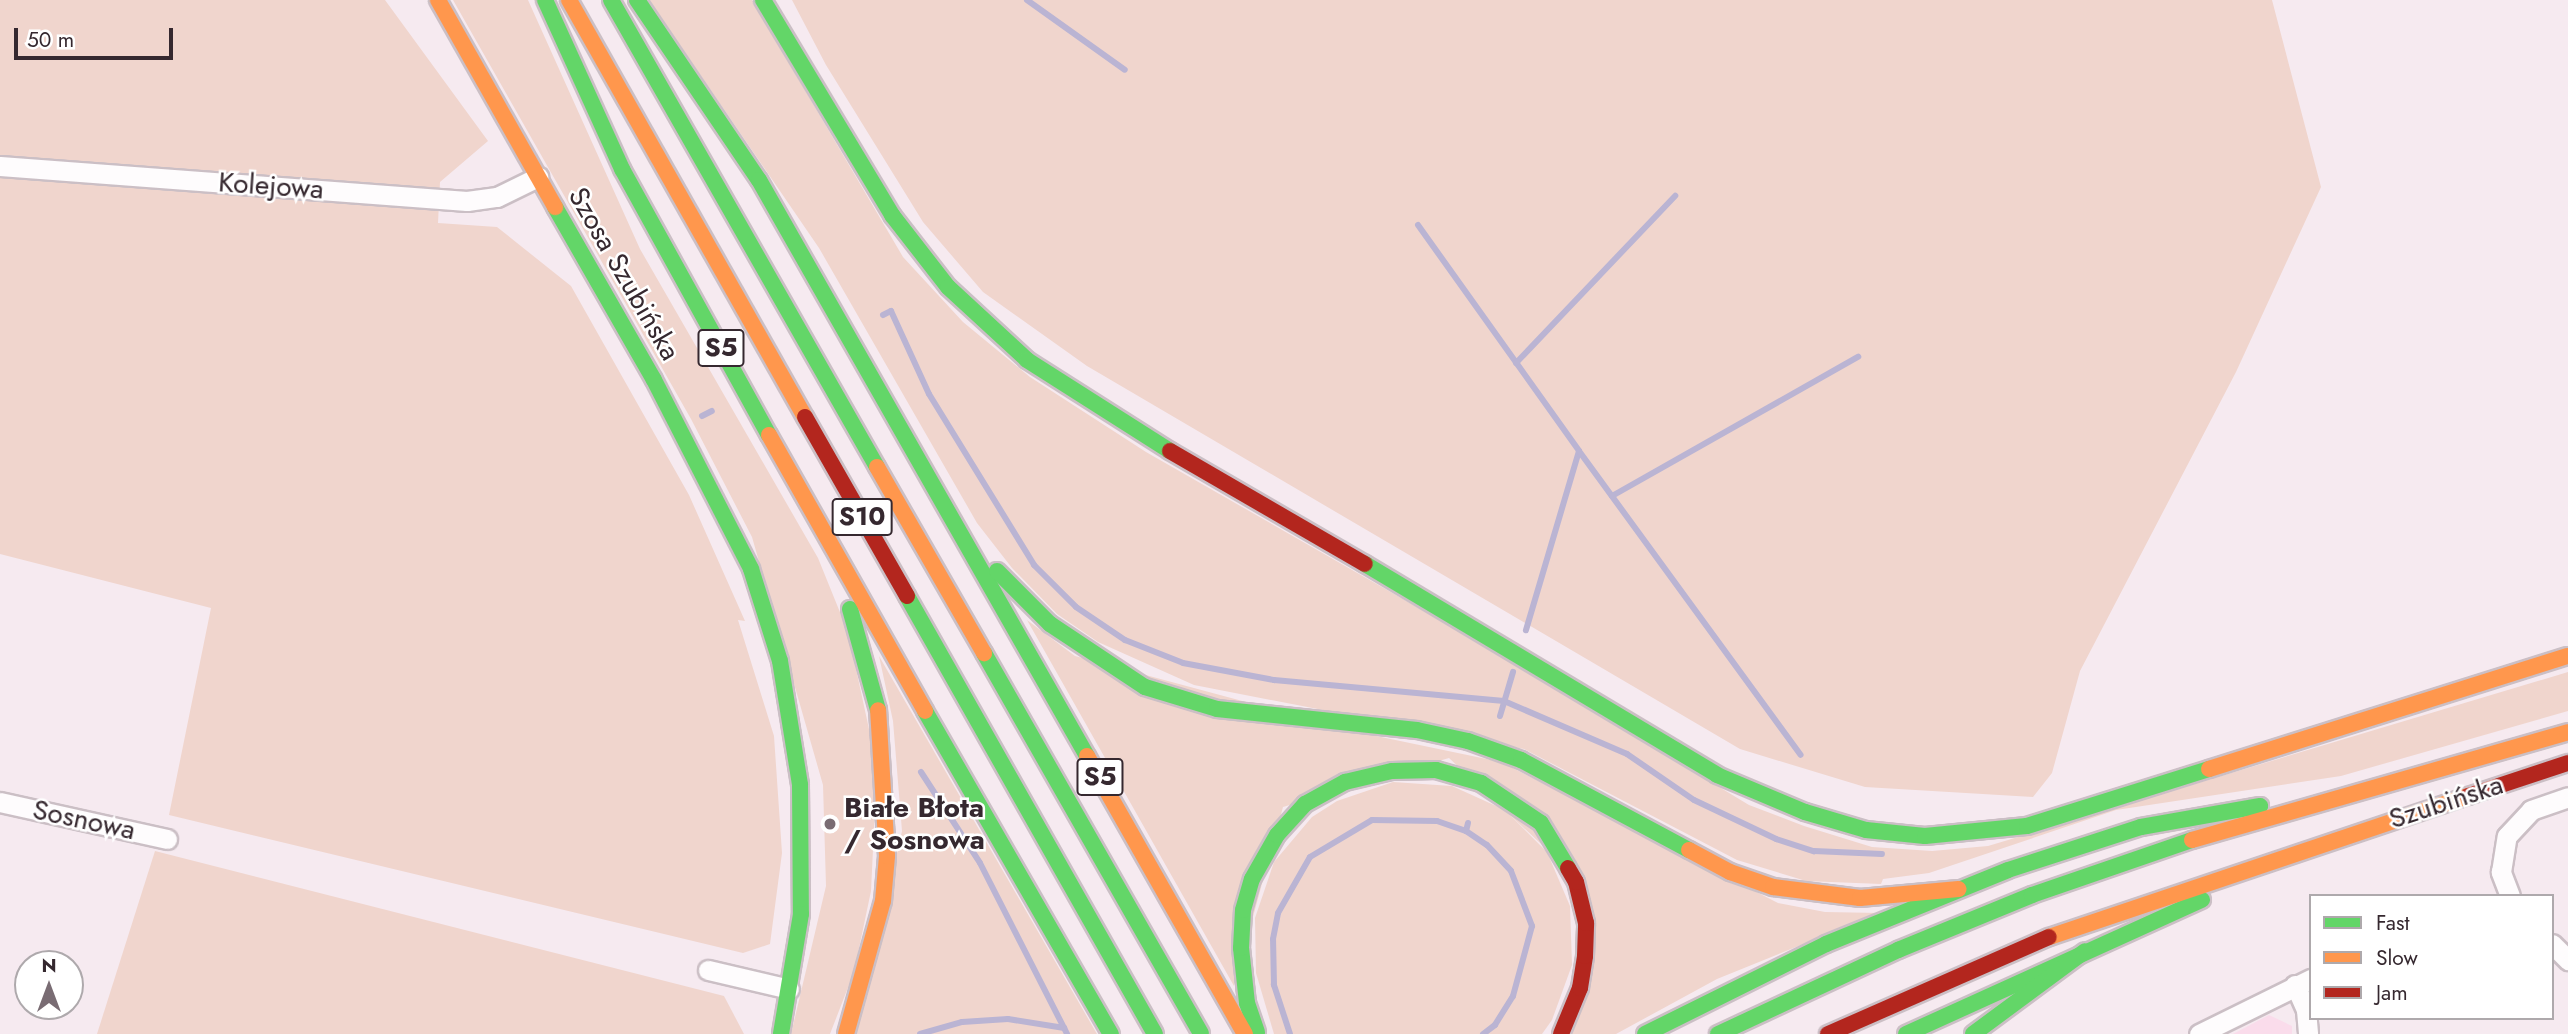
<!DOCTYPE html>
<html>
<head>
<meta charset="utf-8">
<style>
	body { margin:0 }
	#map { position:relative; width:2568px; height:1034px; overflow:hidden; background:#f6eaf0; font-family:Jost,sans-serif }
	div>[style] { position:absolute }
	.built>* { inset:0; background:#fadceb }
	.green>* { inset:0; background:#f0d5cd }
	.stream>* { height:6px; margin:-3px; padding:0 3px; transform-origin:3px; border-radius:3px; background:#bab4d3 }
	.roads { filter:drop-shadow(2px 0 #cbbfc5) drop-shadow(-2px 0 #cbbfc5) drop-shadow(0 2px #cbbfc5) drop-shadow(0 -2px #cbbfc5) }
	.street>* { height:19px; margin:-9.5px; padding:0 9.5px; transform-origin:9.5px; border-radius:9.5px; background:#fefcfd }
	.fast>* { height:16px; margin:-8px; padding:0 8px; transform-origin:8px; border-radius:8px; background:#63d668 }
	.slow>* { height:16px; margin:-8px; padding:0 8px; transform-origin:8px; border-radius:8px; background:#ff974d }
	.jam>* { height:16px; margin:-8px; padding:0 8px; transform-origin:8px; border-radius:8px; background:#b3261e }
	.dots>* { width:19px; height:19px; translate:-50% -50%; box-sizing:border-box; border:4px solid #fff; border-radius:50% }
	span { translate:-50% -50%; white-space:nowrap; text-align:center; line-height:1.15; -webkit-text-stroke:5px #fff; paint-order:stroke }
	.shield-label span { padding:2px 5px; background:#fff; border:2px solid; border-radius:5px; -webkit-text-stroke-width:0 }
	.shield-label { font-size:26px; color:#35282f; font-weight:700 }
	.street-label { font-size:28px; color:#35282f }
	.poi-label { font-size:28px; color:#35282f; font-weight:700 }
	.left { translate:0 -50%; text-align:left }
	.legend { position:absolute; left:2309px; top:894px; width:245px; height:126px; box-sizing:border-box; background:#fff; border:2px solid #aea9ac; margin:0; padding:9px 12px; list-style:none; font-size:21px; color:#35282f }
	.legend li { display:flex; align-items:center; gap:14px; height:35px }
	.legend b { width:35px; border:2px solid #aea9ac }
	.north { position:absolute; left:14px; top:950px; width:70px; height:70px; box-sizing:border-box; background:#fff; border:2px solid #aea9ac; border-radius:50%; rotate:0deg; font-size:19px; font-weight:700; line-height:28px; text-align:center; color:#35282f }
	.north::after { content:''; display:block; margin:auto; width:24px; height:32px; background:#796c73; clip-path:polygon(50% 0,100% 100%,50% 72%,0 100%) }
	.scale { position:absolute; left:14px; top:28px; width:159px; height:32px; box-sizing:border-box; border:4px solid #35282f; border-top:0; padding-left:9px; font-size:21px; line-height:24px; white-space:nowrap; color:#35282f; -webkit-text-stroke:5px #fff; paint-order:stroke }
</style>
</head>
<body>
<div id="map">
	<div class="built">
		<i style="clip-path:polygon(2269px 1015px,2292px 1026px,2292px 1034px,2233px 1034px)"></i>
	</div>
	<div class="green">
		<i style="clip-path:polygon(0 0,385px 0,488px 141px,440px 182px,438px 223px,497px 227px,571px 286px,689px 495px,745px 621px,738px 620px,774px 736px,782px 853px,770px 944px,743px 953px,169px 815px,211px 608px,0 554px)"></i>
		<i style="clip-path:polygon(453px 0,528px 0,640px 249px,818px 558px,848px 632px,877px 766px,871px 891px,854px 972px,830px 1034px,791px 1034px,826px 886px,823px 785px,752px 537px,691px 419px)"></i>
		<i style="clip-path:polygon(649px 0,752px 0,903px 257px,963px 322px,1030px 377px,1146px 452px,1492px 650px,1749px 805px,1804px 826px,1872px 847px,1932px 851px,1988px 846px,2568px 672px,2568px 711px,2341px 776px,2116px 810px,1929px 873px,1883px 879px,1881px 884px,1806px 881px,1737px 860px,1524px 749px,1194px 685px,1098px 642px,1057px 614px,1012px 568px,977px 523px,819px 248px)"></i>
		<i style="clip-path:polygon(792px 0,2272px 0,2321px 187px,2236px 372px,2080px 671px,2052px 773px,2033px 797px,1865px 787px,1740px 749px,1087px 366px,983px 292px,923px 222px,826px 65px)"></i>
		<i style="clip-path:polygon(1027px 620px,1075px 656px,1357px 732px,1501px 762px,1778px 903px,1825px 912px,1880px 913px,1717px 979px,1616px 1034px,1571px 1034px,1587px 887px,1449px 758px,1283px 807px,1234px 986px)"></i>
		<i style="clip-path:polygon(879px 656px,1097px 1034px,856px 1034px,902px 831px,893px 721px)"></i>
		<i style="clip-path:polygon(1393px 782px,1452px 786px,1505px 810px,1547px 852px,1570px 906px,1572px 965px,1552px 1020px,1542px 1034px,1274px 1034px,1256px 973px,1255px 918px,1274px 862px,1312px 817px,1337px 801px)"></i>
		<i style="clip-path:polygon(155px 851px,724px 996px,744px 1034px,97px 1034px)"></i>
	</div>
	<div class="stream">
		<i style="left:1027px;top:0;width:120px;rotate:35.5deg"></i>
		<i style="left:1418px;top:225px;width:277px;rotate:54.5deg"></i>
		<i style="left:1579px;top:451px;width:187px;rotate:106.5deg"></i>
		<i style="left:883px;top:315px;width:9px;rotate:-27deg"></i>
		<i style="left:891px;top:311px;width:91px;rotate:65.4deg"></i>
		<i style="left:929px;top:394px;width:201px;rotate:58.4deg"></i>
		<i style="left:1034px;top:565px;width:59px;rotate:45deg"></i>
		<i style="left:1076px;top:607px;width:59px;rotate:34deg"></i>
		<i style="left:1125px;top:640px;width:62px;rotate:21.6deg"></i>
		<i style="left:1183px;top:663px;width:93px;rotate:10.6deg"></i>
		<i style="left:1274px;top:680px;width:231px;rotate:5.2deg"></i>
		<i style="left:1504px;top:701px;width:134px;rotate:23.3deg"></i>
		<i style="left:1627px;top:754px;width:81px;rotate:34.5deg"></i>
		<i style="left:1694px;top:800px;width:91px;rotate:25.4deg"></i>
		<i style="left:1776px;top:839px;width:40px;rotate:18deg"></i>
		<i style="left:1814px;top:851px;width:68px;rotate:2.5deg"></i>
		<i style="left:1516px;top:363px;width:231px;rotate:-46.4deg"></i>
		<i style="left:702px;top:416px;width:11px;rotate:-27deg"></i>
		<i style="left:1579px;top:451px;width:376px;rotate:53.9deg"></i>
		<i style="left:1612px;top:496px;width:283px;rotate:-29.5deg"></i>
		<i style="left:1500px;top:716px;width:46px;rotate:-73.5deg"></i>
		<i style="left:921px;top:772px;width:108px;rotate:57deg"></i>
		<i style="left:980px;top:863px;width:192px;rotate:63deg"></i>
		<i style="left:1468px;top:823px;width:8px;rotate:104deg"></i>
		<i style="left:1466px;top:831px;width:25px;rotate:34deg"></i>
		<i style="left:1487px;top:845px;width:35px;rotate:47deg"></i>
		<i style="left:1511px;top:871px;width:59px;rotate:69.1deg"></i>
		<i style="left:1532px;top:926px;width:73px;rotate:105.2deg"></i>
		<i style="left:1513px;top:996px;width:34px;rotate:122deg"></i>
		<i style="left:1495px;top:1025px;width:15px;rotate:143deg"></i>
		<i style="left:920px;top:1034px;width:44px;rotate:-15.9deg"></i>
		<i style="left:962px;top:1022px;width:46px;rotate:-3.7deg"></i>
		<i style="left:1008px;top:1019px;width:57px;rotate:9.1deg"></i>
		<i style="left:1290px;top:1034px;width:52px;rotate:-108.1deg"></i>
		<i style="left:1274px;top:985px;width:46px;rotate:-91.2deg"></i>
		<i style="left:1273px;top:939px;width:26px;rotate:-79deg"></i>
		<i style="left:1278px;top:913px;width:64px;rotate:-60.3deg"></i>
		<i style="left:1310px;top:857px;width:72px;rotate:-30.8deg"></i>
		<i style="left:1372px;top:820px;width:65px;rotate:0.9deg"></i>
		<i style="left:1437px;top:821px;width:31px;rotate:19deg"></i>
	</div>
	<div class="roads">
		<div class="street">
			<i style="left:0;top:166px;width:468px;rotate:4.3deg"></i>
			<i style="left:467px;top:201px;width:30px;rotate:-8deg"></i>
			<i style="left:497px;top:197px;width:46px;rotate:-26deg"></i>
			<i style="left:0;top:802px;width:171px;rotate:12.5deg"></i>
			<i style="left:2510px;top:896px;width:26px;rotate:-111deg"></i>
			<i style="left:2501px;top:872px;width:36px;rotate:-81deg"></i>
			<i style="left:2507px;top:836px;width:35px;rotate:-47deg"></i>
			<i style="left:2531px;top:810px;width:39px;rotate:-19deg"></i>
			<i style="left:2552px;top:944px;width:23px;rotate:45deg"></i>
			<i style="left:708px;top:970px;width:83px;rotate:13.2deg"></i>
			<i style="left:2295px;top:985px;width:27px;rotate:66deg"></i>
			<i style="left:2306px;top:1010px;width:24px;rotate:85deg"></i>
			<i style="left:2199px;top:1034px;width:125px;rotate:-26.2deg"></i>
		</div>
		<div class="fast">
			<i style="left:545px;top:0;width:186px;rotate:65.5deg"></i>
			<i style="left:622px;top:169px;width:304px;rotate:61.1deg"></i>
			<i style="left:611px;top:0;width:537px;rotate:60.33deg"></i>
			<i style="left:637px;top:0;width:217px;rotate:55.9deg"></i>
			<i style="left:759px;top:180px;width:663px;rotate:60.34deg"></i>
			<i style="left:763px;top:0;width:251px;rotate:59deg"></i>
			<i style="left:892px;top:215px;width:91px;rotate:52.1deg"></i>
			<i style="left:948px;top:287px;width:108px;rotate:42.7deg"></i>
			<i style="left:1027px;top:360px;width:169px;rotate:32.5deg"></i>
			<i style="left:555px;top:207px;width:199px;rotate:60.2deg"></i>
			<i style="left:654px;top:380px;width:212px;rotate:62.8deg"></i>
			<i style="left:751px;top:569px;width:96px;rotate:72.5deg"></i>
			<i style="left:780px;top:661px;width:126px;rotate:80.8deg"></i>
			<i style="left:800px;top:785px;width:129px;rotate:89.6deg"></i>
			<i style="left:801px;top:914px;width:122px;rotate:99.5deg"></i>
			<i style="left:1365px;top:564px;width:410px;rotate:30.9deg"></i>
			<i style="left:1717px;top:775px;width:95px;rotate:22.8deg"></i>
			<i style="left:1805px;top:812px;width:64px;rotate:16.4deg"></i>
			<i style="left:1866px;top:830px;width:59px;rotate:5.8deg"></i>
			<i style="left:1925px;top:836px;width:102px;rotate:-5.6deg"></i>
			<i style="left:2027px;top:826px;width:191px;rotate:-17.4deg"></i>
			<i style="left:997px;top:571px;width:75px;rotate:45deg"></i>
			<i style="left:1050px;top:624px;width:114px;rotate:33.6deg"></i>
			<i style="left:1145px;top:687px;width:75px;rotate:17deg"></i>
			<i style="left:1217px;top:709px;width:201px;rotate:6deg"></i>
			<i style="left:1417px;top:730px;width:52px;rotate:12.2deg"></i>
			<i style="left:1468px;top:741px;width:56px;rotate:19.7deg"></i>
			<i style="left:1521px;top:760px;width:191px;rotate:28.2deg"></i>
			<i style="left:907px;top:596px;width:503px;rotate:60.48deg"></i>
			<i style="left:850px;top:609px;width:105px;rotate:74.5deg"></i>
			<i style="left:984px;top:653px;width:438px;rotate:60.3deg"></i>
			<i style="left:925px;top:711px;width:373px;rotate:60.1deg"></i>
			<i style="left:1257px;top:1032px;width:31px;rotate:-109deg"></i>
			<i style="left:1247px;top:1003px;width:55px;rotate:-96.2deg"></i>
			<i style="left:1241px;top:948px;width:38px;rotate:-87deg"></i>
			<i style="left:1243px;top:910px;width:32px;rotate:-74deg"></i>
			<i style="left:1252px;top:879px;width:51px;rotate:-60.4deg"></i>
			<i style="left:1277px;top:835px;width:42px;rotate:-47.9deg"></i>
			<i style="left:1305px;top:804px;width:46px;rotate:-28.8deg"></i>
			<i style="left:1345px;top:782px;width:48px;rotate:-13.2deg"></i>
			<i style="left:1392px;top:771px;width:44px;rotate:-1.3deg"></i>
			<i style="left:1436px;top:770px;width:47px;rotate:16.1deg"></i>
			<i style="left:1481px;top:783px;width:72px;rotate:33.7deg"></i>
			<i style="left:1541px;top:823px;width:52px;rotate:59deg"></i>
			<i style="left:1645px;top:1034px;width:202px;rotate:-26.4deg"></i>
			<i style="left:1826px;top:944px;width:196px;rotate:-22.1deg"></i>
			<i style="left:2008px;top:870px;width:140px;rotate:-17.9deg"></i>
			<i style="left:2141px;top:827px;width:121px;rotate:-10deg"></i>
			<i style="left:1718px;top:1034px;width:199px;rotate:-25deg"></i>
			<i style="left:1898px;top:950px;width:145px;rotate:-22.3deg"></i>
			<i style="left:2032px;top:895px;width:169px;rotate:-19deg"></i>
			<i style="left:1906px;top:1034px;width:325px;rotate:-24.4deg"></i>
			<i style="left:1973px;top:1034px;width:139px;rotate:-36.5deg"></i>
		</div>
		<div class="slow">
			<i style="left:438px;top:0;width:238px;rotate:60.5deg"></i>
			<i style="left:569px;top:0;width:479px;rotate:60.5deg"></i>
			<i style="left:769px;top:435px;width:317px;rotate:60.5deg"></i>
			<i style="left:877px;top:467px;width:215px;rotate:60.1deg"></i>
			<i style="left:1087px;top:756px;width:320px;rotate:60.4deg"></i>
			<i style="left:2209px;top:769px;width:376px;rotate:-17.5deg"></i>
			<i style="left:2192px;top:840px;width:391px;rotate:-16deg"></i>
			<i style="left:1689px;top:850px;width:47px;rotate:28.2deg"></i>
			<i style="left:1730px;top:872px;width:46px;rotate:19.2deg"></i>
			<i style="left:1773px;top:887px;width:88px;rotate:7.2deg"></i>
			<i style="left:1860px;top:898px;width:99px;rotate:-5.2deg"></i>
			<i style="left:2049px;top:937px;width:442px;rotate:-18.6deg"></i>
			<i style="left:846px;top:1034px;width:138px;rotate:-74.5deg"></i>
			<i style="left:883px;top:901px;width:45px;rotate:-84.9deg"></i>
			<i style="left:887px;top:856px;width:146px;rotate:-93.5deg"></i>
		</div>
		<div class="jam">
			<i style="left:805px;top:417px;width:206px;rotate:60.3deg"></i>
			<i style="left:1170px;top:451px;width:225px;rotate:30.1deg"></i>
			<i style="left:2468px;top:796px;width:105px;rotate:-18.3deg"></i>
			<i style="left:1561px;top:1034px;width:50px;rotate:-67.6deg"></i>
			<i style="left:1580px;top:988px;width:32px;rotate:-81deg"></i>
			<i style="left:1585px;top:956px;width:33px;rotate:-88deg"></i>
			<i style="left:1586px;top:923px;width:42px;rotate:-103.7deg"></i>
			<i style="left:1576px;top:882px;width:16px;rotate:-120deg"></i>
			<i style="left:1828px;top:1034px;width:241px;rotate:-23.7deg"></i>
		</div>
	</div>
	<div class="dots">
		<i style="left:830px;top:824px;background:#796c73"></i>
	</div>
	<div class="shield-label">
		<span style="left:721px;top:348px">S5</span>
		<span style="left:862px;top:517px">S10</span>
		<span style="left:1100px;top:777px">S5</span>
	</div>
	<div class="street-label">
		<span style="left:271px;top:186px;rotate:4deg">Kolejowa</span>
		<span style="left:624px;top:274px;rotate:60deg">Szosa Szubińska</span>
		<span style="left:2446px;top:802px;rotate:-18deg">Szubińska</span>
		<span style="left:84px;top:820px;rotate:12deg">Sosnowa</span>
	</div>
	<div class="poi-label">
		<span class="left" style="left:844px;top:824px">Białe Błota<br>/ Sosnowa</span>
	</div>
	<ul class="legend">
	<li><b style="height:9px;background:#63d668"></b>Fast</li>
	<li><b style="height:9px;background:#ff974d"></b>Slow</li>
	<li><b style="height:9px;background:#b3261e"></b>Jam</li>
	</ul>
	<div class="north">N</div>
	<div class="scale">50 m</div>
</div>
</body>
</html>
